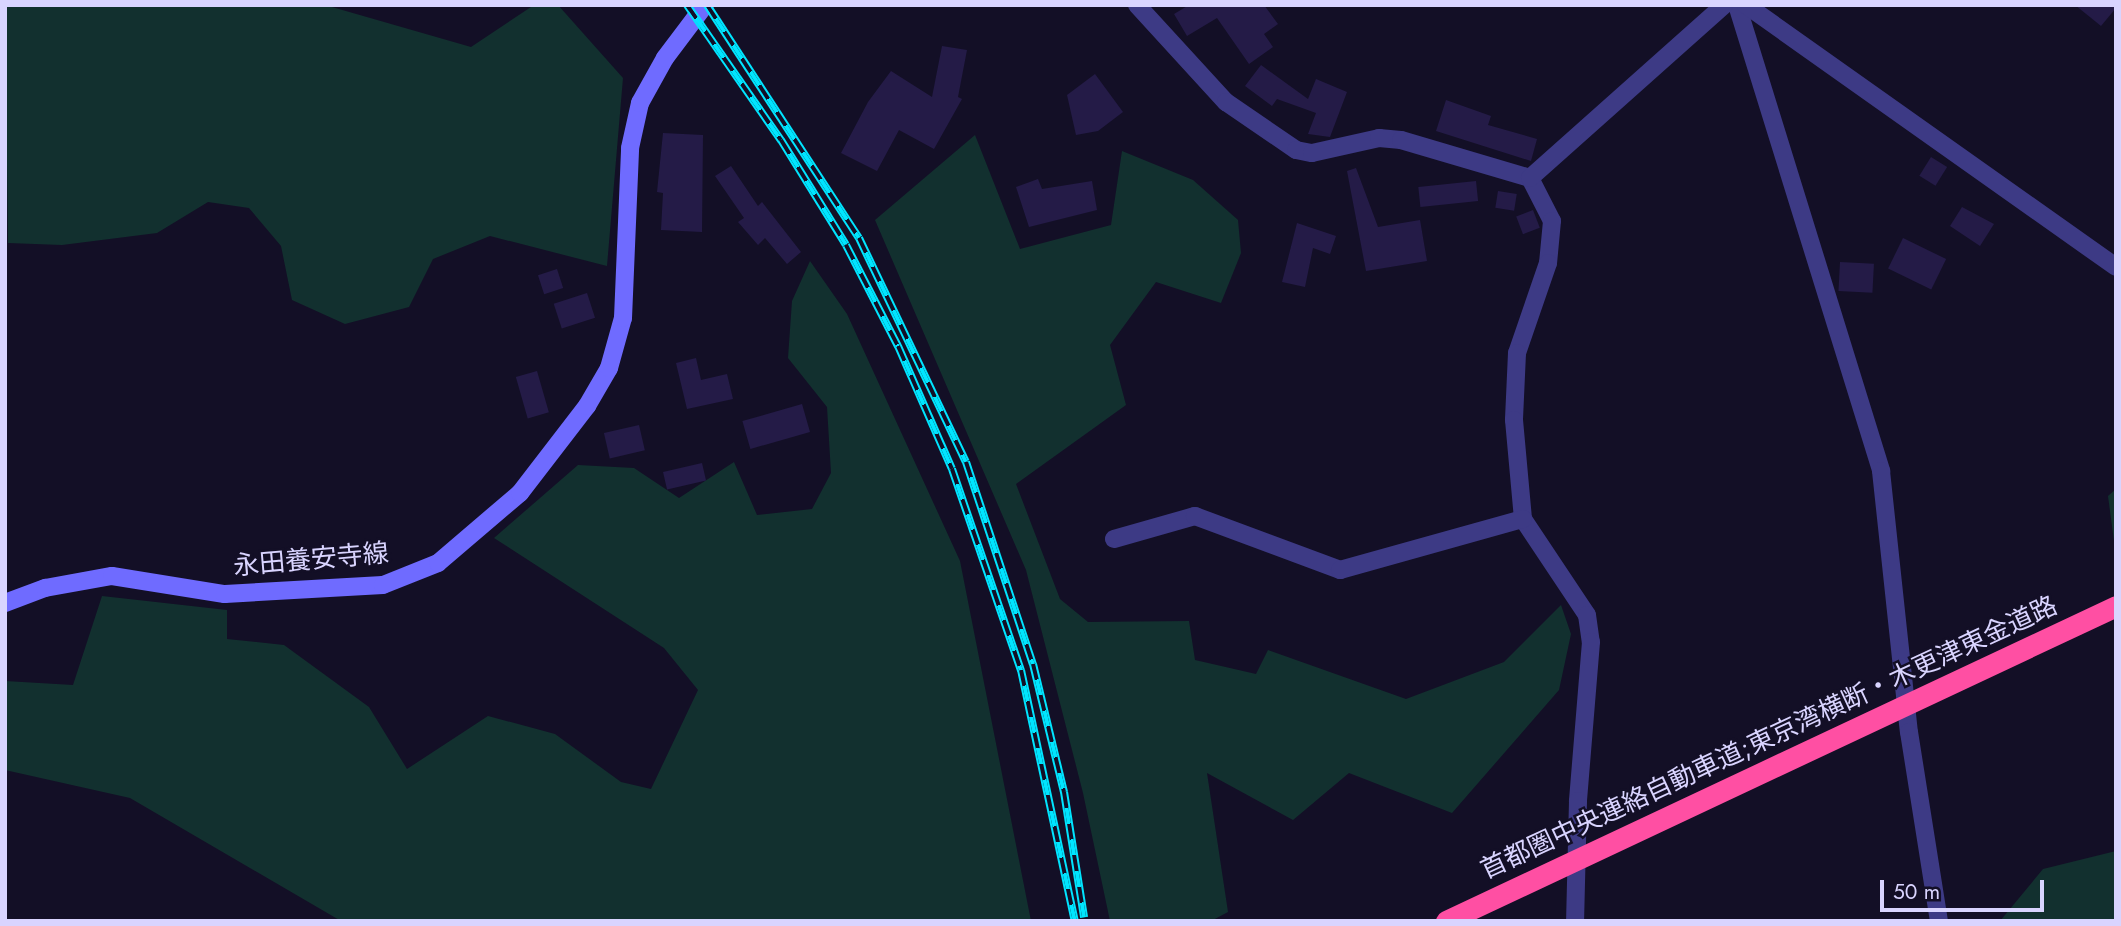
<!DOCTYPE html>
<html>
<head>
<meta charset="utf-8">
<style>
	body { margin:0 }
	#map { position:relative; width:2121px; height:926px; overflow:hidden; background:#130f26; font-family:Jost,"Noto Sans JP",sans-serif }
	div>[style] { position:absolute }
	.green>* { inset:0; background:#12302f }
	.building>* { inset:0; background:#241b47; transform-origin:0 0 }
	.street>* { height:18px; margin:-9px; padding:0 9px; transform-origin:9px; border-radius:9px; background:#3d3a85 }
	.secondary>* { height:18px; margin:-9px; padding:0 9px; transform-origin:9px; border-radius:9px; background:#6f6bff }
	.rail>* { height:8px; margin-top:-4px; transform-origin:0; background:repeating-linear-gradient(90deg,#130f26 0 16px,#00e5ff 0 32px); box-sizing:border-box; border-block:2px solid #00e5ff }
	.highway-bridge>* { height:21px; margin:-10.5px; padding:0 10.5px; transform-origin:10.5px; border-radius:10.5px; background:#ff4fa3 }
	span { translate:-50% -50%; white-space:nowrap; text-align:center; line-height:1.15; -webkit-text-stroke:5px #130f26; paint-order:stroke }
	.street-label { font-size:26px; color:#d9d4ff }
	.frame { position:absolute; inset:0; border:7px solid #d9d4ff; pointer-events:none }
	.scale { position:absolute; left:1880px; top:880px; width:164px; height:32px; box-sizing:border-box; border:4px solid #d9d4ff; border-top:0; padding-left:9px; font-size:21px; line-height:24px; white-space:nowrap; color:#d9d4ff; -webkit-text-stroke:5px #130f26; paint-order:stroke }
</style>
</head>
<body>
<div id="map">
	<div class="green">
		<i style="clip-path:polygon(5px 5px,325px 5px,471px 47px,534px 5px,558px 5px,623px 78px,607px 266px,490px 236px,433px 259px,409px 307px,345px 324px,292px 300px,281px 246px,249px 208px,208px 202px,157px 233px,62px 245px,8px 243px)"></i>
		<i style="clip-path:polygon(975px 135px,1020px 249px,1111px 225px,1122px 151px,1193px 180px,1238px 220px,1241px 253px,1221px 303px,1156px 282px,1110px 345px,1126px 405px,1016px 484px,1060px 599px,1088px 622px,1189px 621px,1195px 660px,1256px 674px,1268px 650px,1406px 699px,1504px 662px,1561px 605px,1571px 634px,1559px 690px,1452px 813px,1349px 773px,1293px 820px,1207px 773px,1228px 912px,1211px 921px,1110px 921px,1083px 793px,1026px 570px,875px 220px)"></i>
		<i style="clip-path:polygon(810px 261px,847px 314px,960px 561px,1031px 921px,341px 921px,130px 798px,5px 770px,5px 681px,73px 685px,102px 596px,227px 610px,227px 639px,284px 645px,369px 707px,407px 769px,488px 716px,555px 734px,621px 782px,651px 789px,698px 690px,664px 648px,494px 538px,578px 465px,634px 468px,679px 498px,734px 462px,757px 515px,812px 509px,831px 473px,827px 407px,788px 358px,792px 301px)"></i>
		<i style="clip-path:polygon(2116px 489px,2116px 556px,2108px 496px)"></i>
		<i style="clip-path:polygon(2116px 851px,2116px 921px,2000px 921px,2043px 869px)"></i>
	</div>
	<div class="building">
		<i style="clip-path:polygon(1189px 5px,1264px 5px,1278px 24px,1264px 34px,1273px 47px,1249px 64px,1217px 18px,1187px 36px,1174px 14px)"></i>
		<i style="clip-path:polygon(2075px 5px,2116px 5px,2116px 8px,2101px 26px)"></i>
		<i style="clip-path:polygon(942px 46px,967px 50px,958px 97px,962px 99px,934px 149px,899px 130px,877px 171px,841px 153px,868px 102px,891px 71px,932px 97px)"></i>
		<i style="clip-path:polygon(1261px 65px,1308px 99px,1316px 79px,1347px 92px,1330px 137px,1308px 134px,1316px 113px,1277px 99px,1272px 106px,1245px 86px)"></i>
		<i style="clip-path:polygon(1095px 74px,1123px 112px,1098px 131px,1076px 135px,1067px 95px)"></i>
		<i style="clip-path:polygon(1446px 100px,1491px 116px,1488px 125px,1537px 139px,1531px 161px,1436px 131px)"></i>
		<i style="clip-path:polygon(663px 133px,703px 135px,702px 232px,661px 230px,663px 193px,657px 192px)"></i>
		<i style="left:1931px;top:157px;width:19px;height:22px;rotate:32deg"></i>
		<i style="clip-path:polygon(731px 166px,758px 206px,762px 202px,801px 252px,787px 264px,765px 238px,758px 245px,738px 222px,744px 218px,715px 176px)"></i>
		<i style="clip-path:polygon(1356px 168px,1378px 227px,1420px 220px,1427px 261px,1366px 271px,1347px 171px)"></i>
		<i style="clip-path:polygon(1038px 179px,1042px 189px,1092px 181px,1097px 210px,1029px 227px,1016px 187px)"></i>
		<i style="left:1476px;top:181px;width:20px;height:58px;rotate:84deg"></i>
		<i style="left:1498px;top:191px;width:19px;height:17px;rotate:9deg"></i>
		<i style="clip-path:polygon(1962px 207px,1994px 224px,1980px 246px,1950px 226px)"></i>
		<i style="left:1533px;top:210px;width:19px;height:18px;rotate:69deg"></i>
		<i style="clip-path:polygon(1297px 223px,1336px 236px,1330px 254px,1313px 248px,1305px 287px,1282px 282px)"></i>
		<i style="left:1903px;top:238px;width:48px;height:34px;rotate:26deg"></i>
		<i style="left:1840px;top:262px;width:34px;height:29px;rotate:3deg"></i>
		<i style="left:557px;top:269px;width:20px;height:20px;rotate:72deg"></i>
		<i style="left:587px;top:293px;width:26px;height:35px;rotate:72deg"></i>
		<i style="clip-path:polygon(696px 358px,701px 380px,727px 374px,733px 399px,687px 409px,676px 363px)"></i>
		<i style="left:537px;top:371px;width:43px;height:22px;rotate:74deg"></i>
		<i style="left:802px;top:404px;width:29px;height:62px;rotate:74deg"></i>
		<i style="left:639px;top:425px;width:26px;height:36px;rotate:77deg"></i>
		<i style="left:702px;top:463px;width:18px;height:40px;rotate:77deg"></i>
	</div>
	<div class="street">
		<i style="left:1137px;top:5px;width:132px;rotate:47.5deg"></i>
		<i style="left:1226px;top:102px;width:85px;rotate:34.4deg"></i>
		<i style="left:1296px;top:150px;width:16px;rotate:11deg"></i>
		<i style="left:1312px;top:153px;width:69px;rotate:-12.6deg"></i>
		<i style="left:1379px;top:138px;width:22px;rotate:5deg"></i>
		<i style="left:1401px;top:140px;width:134px;rotate:16.4deg"></i>
		<i style="left:1530px;top:178px;width:48px;rotate:62.9deg"></i>
		<i style="left:1552px;top:221px;width:42px;rotate:95.4deg"></i>
		<i style="left:1548px;top:263px;width:95px;rotate:109deg"></i>
		<i style="left:1517px;top:353px;width:67px;rotate:92.6deg"></i>
		<i style="left:1514px;top:420px;width:99px;rotate:84.8deg"></i>
		<i style="left:1523px;top:519px;width:115px;rotate:56.3deg"></i>
		<i style="left:1587px;top:615px;width:27px;rotate:82deg"></i>
		<i style="left:1591px;top:642px;width:160px;rotate:94.7deg"></i>
		<i style="left:1578px;top:801px;width:120px;rotate:91.4deg"></i>
		<i style="left:1737px;top:5px;width:488px;rotate:72.8deg"></i>
		<i style="left:1881px;top:471px;width:262px;rotate:83.9deg"></i>
		<i style="left:1909px;top:732px;width:191px;rotate:81deg"></i>
		<i style="left:1746px;top:5px;width:453px;rotate:35.3deg"></i>
		<i style="left:1530px;top:178px;width:260px;rotate:-41.7deg"></i>
		<i style="left:1114px;top:539px;width:84px;rotate:-15.9deg"></i>
		<i style="left:1195px;top:516px;width:155px;rotate:20.4deg"></i>
		<i style="left:1340px;top:570px;width:190px;rotate:-15.6deg"></i>
	</div>
	<div class="secondary">
		<i style="left:5px;top:603px;width:43px;rotate:-20.6deg"></i>
		<i style="left:45px;top:588px;width:68px;rotate:-10.2deg"></i>
		<i style="left:112px;top:576px;width:114px;rotate:9.1deg"></i>
		<i style="left:225px;top:594px;width:158px;rotate:-3.3deg"></i>
		<i style="left:383px;top:585px;width:59px;rotate:-21.8deg"></i>
		<i style="left:438px;top:563px;width:108px;rotate:-40.5deg"></i>
		<i style="left:520px;top:493px;width:110px;rotate:-52.4deg"></i>
		<i style="left:587px;top:406px;width:44px;rotate:-59.9deg"></i>
		<i style="left:609px;top:368px;width:52px;rotate:-74.4deg"></i>
		<i style="left:623px;top:318px;width:170px;rotate:-87.6deg"></i>
		<i style="left:630px;top:148px;width:46px;rotate:-77.5deg"></i>
		<i style="left:640px;top:103px;width:51px;rotate:-60.9deg"></i>
		<i style="left:665px;top:58px;width:66px;rotate:-53deg"></i>
	</div>
	<div class="rail">
		<i style="left:687px;top:5px;width:165px;rotate:55.2deg"></i>
		<i style="left:781px;top:140px;width:123px;rotate:58.2deg"></i>
		<i style="left:846px;top:245px;width:114px;rotate:62.8deg"></i>
		<i style="left:898px;top:346px;width:134px;rotate:66.3deg"></i>
		<i style="left:952px;top:469px;width:213px;rotate:71.1deg"></i>
		<i style="left:1021px;top:670px;width:257px;rotate:77.9deg"></i>
		<i style="left:707px;top:5px;width:278px;rotate:56.9deg"></i>
		<i style="left:859px;top:238px;width:248px;rotate:64.5deg"></i>
		<i style="left:966px;top:462px;width:213px;rotate:71.7deg"></i>
		<i style="left:1033px;top:664px;width:132px;rotate:76.4deg"></i>
		<i style="left:1064px;top:792px;width:127px;rotate:80.9deg"></i>
	</div>
	<div class="highway-bridge">
		<i style="left:1446px;top:921px;width:740px;rotate:-25.18deg"></i>
	</div>
	<div class="street-label">
		<span style="left:311px;top:560px;rotate:-5deg">永田養安寺線</span>
		<span style="left:1769px;top:738px;rotate:-25deg">首都圏中央連絡自動車道;東京湾横断・木更津東金道路</span>
	</div>
	<div class="frame"></div>
	<div class="scale">50 m</div>
</div>
</body>
</html>
